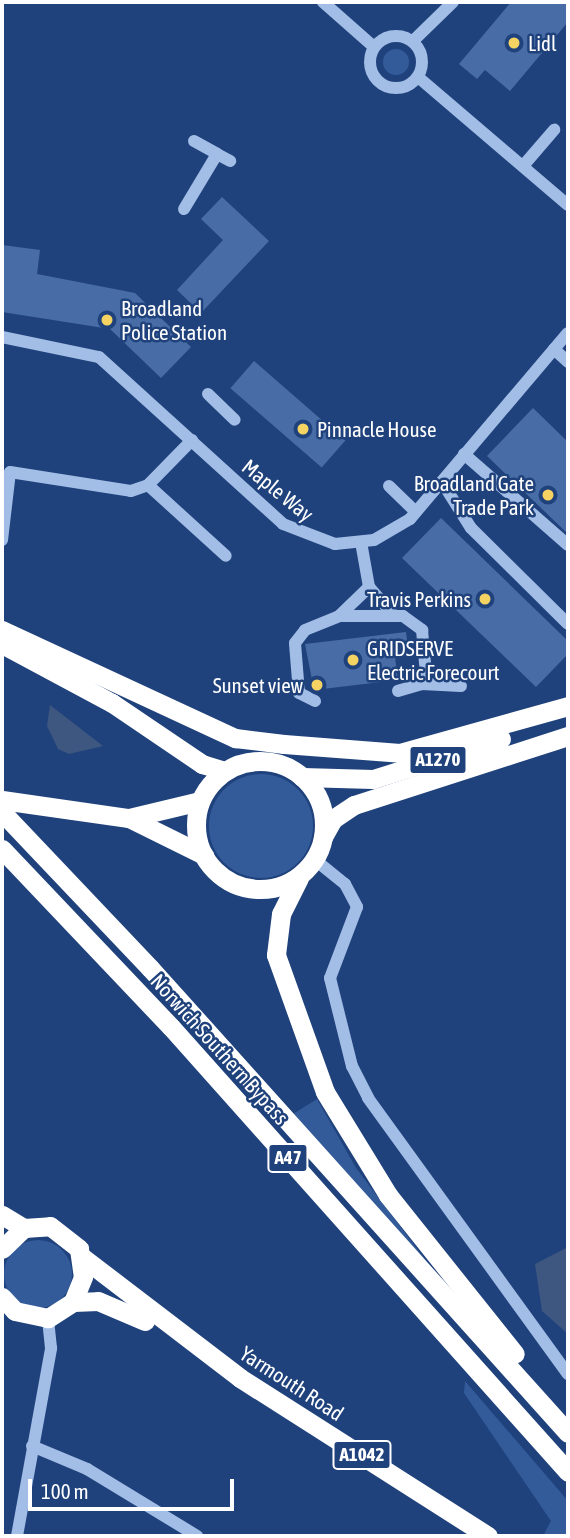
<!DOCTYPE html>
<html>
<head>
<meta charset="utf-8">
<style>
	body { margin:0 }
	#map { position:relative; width:570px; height:1538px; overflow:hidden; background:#20427c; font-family:"Asap Condensed",sans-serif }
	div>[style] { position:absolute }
	.green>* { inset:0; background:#335b9a }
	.round { border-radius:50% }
	.water>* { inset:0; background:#3d5781 }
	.building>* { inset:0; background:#486ca5; transform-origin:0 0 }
	.minor>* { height:12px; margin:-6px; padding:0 6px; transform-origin:6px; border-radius:6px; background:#a2bde6 }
	.minor>.ring { margin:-6px; padding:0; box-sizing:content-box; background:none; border:12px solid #a2bde6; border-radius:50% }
	.highway>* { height:19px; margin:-9.5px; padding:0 9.5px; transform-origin:9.5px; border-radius:9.5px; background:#fff }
	.highway>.ring { margin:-9.5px; padding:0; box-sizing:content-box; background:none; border:19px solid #fff; border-radius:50% }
	.dots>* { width:19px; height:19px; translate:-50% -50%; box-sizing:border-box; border:4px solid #20427c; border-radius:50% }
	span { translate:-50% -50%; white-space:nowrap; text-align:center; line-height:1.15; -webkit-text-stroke:5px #20427c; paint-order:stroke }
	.shield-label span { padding:2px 5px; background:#20427c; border:2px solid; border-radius:5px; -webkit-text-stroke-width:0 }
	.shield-label { font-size:19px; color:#fff; font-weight:700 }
	.poi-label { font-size:21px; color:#fff }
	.left { translate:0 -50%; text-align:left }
	.right { translate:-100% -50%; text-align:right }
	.street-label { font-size:21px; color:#fff }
	.frame { position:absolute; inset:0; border:4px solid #fff; pointer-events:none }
	.scale { position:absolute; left:28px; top:1479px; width:206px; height:32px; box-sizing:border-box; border:4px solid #fff; border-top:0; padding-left:9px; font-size:21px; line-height:24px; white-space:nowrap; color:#fff; -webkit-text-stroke:5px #20427c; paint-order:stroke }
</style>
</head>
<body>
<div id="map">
	<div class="green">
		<i class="round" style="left:383px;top:49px;width:26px;height:26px"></i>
		<i class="round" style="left:209px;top:774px;width:104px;height:104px"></i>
		<i style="clip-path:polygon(317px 1099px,356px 1168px,430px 1266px,293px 1114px)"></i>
		<i class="round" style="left:4px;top:1240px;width:68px;height:68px"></i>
		<i style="clip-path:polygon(465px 1381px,568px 1501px,568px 1536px,543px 1536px,551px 1521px,464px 1393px)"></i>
	</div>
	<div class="water">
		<i style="clip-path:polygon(50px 705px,103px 746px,69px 754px,58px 749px,47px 726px)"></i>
		<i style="clip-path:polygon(568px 1247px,568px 1334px,542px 1311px,535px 1264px)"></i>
	</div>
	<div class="building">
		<i style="clip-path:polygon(511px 2px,568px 2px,568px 22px,510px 91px,485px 70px,477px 79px,459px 64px)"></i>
		<i style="clip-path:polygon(222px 197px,269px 241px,201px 313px,177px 290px,223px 240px,201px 219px)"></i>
		<i style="clip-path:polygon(2px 245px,40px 250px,37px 274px,135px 293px,191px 347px,161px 378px,110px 329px,2px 312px)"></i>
		<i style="left:254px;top:361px;width:121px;height:36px;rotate:41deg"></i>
		<i style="clip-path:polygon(533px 408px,568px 442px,568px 534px,487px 456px)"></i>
		<i style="clip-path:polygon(441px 518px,568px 641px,568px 654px,536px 687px,402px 558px)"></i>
		<i style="clip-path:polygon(406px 632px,408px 648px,394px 650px,398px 680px,314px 690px,305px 644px)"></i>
	</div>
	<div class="minor">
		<i style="left:323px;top:2px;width:68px;rotate:41.4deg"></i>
		<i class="ring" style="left:370px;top:36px;width:40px;height:40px"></i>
		<i style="left:413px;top:41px;width:56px;rotate:-44.3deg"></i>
		<i style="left:418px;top:77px;width:197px;rotate:40.5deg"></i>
		<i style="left:194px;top:141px;width:26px;rotate:29deg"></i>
		<i style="left:523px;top:166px;width:48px;rotate:-49.3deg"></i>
		<i style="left:184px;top:209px;width:64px;rotate:-59deg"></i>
		<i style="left:217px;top:154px;width:15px;rotate:28deg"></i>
		<i style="left:2px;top:337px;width:99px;rotate:11.7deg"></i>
		<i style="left:99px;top:357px;width:248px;rotate:42.2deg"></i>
		<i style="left:283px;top:524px;width:56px;rotate:21deg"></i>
		<i style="left:335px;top:544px;width:39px;rotate:-6deg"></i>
		<i style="left:374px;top:540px;width:42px;rotate:-30.3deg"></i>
		<i style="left:410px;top:519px;width:244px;rotate:-49.7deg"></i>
		<i style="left:554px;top:349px;width:19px;rotate:43deg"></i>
		<i style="left:208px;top:394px;width:37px;rotate:44deg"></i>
		<i style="left:464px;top:454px;width:138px;rotate:41.2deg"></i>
		<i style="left:442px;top:482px;width:54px;rotate:57.8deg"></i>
		<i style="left:471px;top:528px;width:136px;rotate:44.7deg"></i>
		<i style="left:148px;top:485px;width:105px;rotate:42.3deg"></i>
		<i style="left:389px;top:486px;width:37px;rotate:44deg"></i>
		<i style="left:2px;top:540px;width:68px;rotate:-83.3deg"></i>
		<i style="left:10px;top:472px;width:122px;rotate:8.9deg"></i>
		<i style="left:131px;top:491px;width:18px;rotate:-19deg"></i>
		<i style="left:148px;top:485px;width:63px;rotate:-45.6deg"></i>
		<i style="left:361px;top:542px;width:46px;rotate:79.9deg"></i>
		<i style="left:369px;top:587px;width:37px;rotate:49deg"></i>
		<i style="left:339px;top:616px;width:42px;rotate:-44deg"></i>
		<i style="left:422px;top:684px;width:39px;rotate:3deg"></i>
		<i style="left:315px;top:701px;width:18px;rotate:-153deg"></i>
		<i style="left:299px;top:693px;width:50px;rotate:-94.6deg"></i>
		<i style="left:295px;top:643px;width:16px;rotate:-52deg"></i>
		<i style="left:305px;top:630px;width:37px;rotate:-22deg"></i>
		<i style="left:339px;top:616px;width:64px"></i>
		<i style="left:403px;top:616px;width:24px;rotate:36deg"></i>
		<i style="left:422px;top:630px;width:44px;rotate:84.8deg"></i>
		<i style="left:426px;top:674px;width:11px;rotate:112deg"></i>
		<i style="left:422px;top:684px;width:25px;rotate:164deg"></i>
		<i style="left:314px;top:859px;width:40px;rotate:39deg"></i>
		<i style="left:345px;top:884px;width:26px;rotate:62deg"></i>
		<i style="left:357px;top:907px;width:76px;rotate:110.8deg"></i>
		<i style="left:330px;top:978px;width:91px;rotate:76deg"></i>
		<i style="left:352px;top:1066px;width:36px;rotate:63deg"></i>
		<i style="left:368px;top:1098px;width:341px;rotate:54.1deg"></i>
		<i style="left:32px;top:1446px;width:60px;rotate:22.7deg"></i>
		<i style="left:87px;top:1469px;width:129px;rotate:31.3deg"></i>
		<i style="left:17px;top:1536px;width:191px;rotate:-79.7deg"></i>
		<i style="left:51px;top:1348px;width:30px;rotate:-96deg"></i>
	</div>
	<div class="highway">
		<i style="left:2px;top:630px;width:257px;rotate:24.9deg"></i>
		<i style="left:235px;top:738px;width:49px;rotate:7deg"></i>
		<i style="left:284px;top:744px;width:116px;rotate:4.4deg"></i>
		<i style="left:400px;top:753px;width:174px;rotate:-15.6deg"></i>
		<i style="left:2px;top:644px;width:125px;rotate:28.2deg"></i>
		<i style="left:112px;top:703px;width:109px;rotate:34.1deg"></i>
		<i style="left:202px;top:764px;width:24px;rotate:17deg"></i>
		<i class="ring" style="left:196px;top:761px;width:109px;height:109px"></i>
		<i style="left:302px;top:777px;width:71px;rotate:1.6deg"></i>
		<i style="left:373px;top:779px;width:134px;rotate:-17.4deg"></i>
		<i style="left:2px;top:800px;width:128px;rotate:8.1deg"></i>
		<i style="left:129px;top:818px;width:73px;rotate:-13.5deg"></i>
		<i style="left:2px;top:812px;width:215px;rotate:46.5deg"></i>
		<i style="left:150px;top:968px;width:625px;rotate:48.05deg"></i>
		<i style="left:129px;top:818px;width:84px;rotate:26.3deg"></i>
		<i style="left:323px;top:837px;width:21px;rotate:-61deg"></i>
		<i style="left:333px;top:819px;width:25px;rotate:-34deg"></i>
		<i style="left:354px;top:805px;width:225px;rotate:-17.9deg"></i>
		<i style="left:2px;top:849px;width:245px;rotate:46.5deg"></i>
		<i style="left:171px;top:1027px;width:596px;rotate:48.26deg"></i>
		<i style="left:299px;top:878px;width:40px;rotate:116.6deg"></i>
		<i style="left:281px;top:914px;width:41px;rotate:97deg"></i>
		<i style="left:276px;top:955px;width:145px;rotate:70.3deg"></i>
		<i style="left:325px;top:1092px;width:121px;rotate:58.5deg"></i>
		<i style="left:388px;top:1195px;width:203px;rotate:51.4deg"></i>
		<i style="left:2px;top:1215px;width:26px;rotate:31deg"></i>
		<i style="left:2px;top:1249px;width:30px;rotate:-44deg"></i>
		<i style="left:24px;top:1228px;width:26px;rotate:-4deg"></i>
		<i style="left:50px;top:1226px;width:37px;rotate:38deg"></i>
		<i style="left:79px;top:1249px;width:28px;rotate:82deg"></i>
		<i style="left:83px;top:1277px;width:27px;rotate:112deg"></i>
		<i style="left:73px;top:1302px;width:30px;rotate:147deg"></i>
		<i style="left:48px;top:1318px;width:34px;rotate:-168deg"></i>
		<i style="left:15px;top:1311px;width:19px;rotate:-133deg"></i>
		<i style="left:82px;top:1257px;width:199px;rotate:37.4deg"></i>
		<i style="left:240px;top:1378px;width:294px;rotate:32.5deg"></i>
		<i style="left:73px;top:1302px;width:25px;rotate:-2deg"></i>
		<i style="left:98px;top:1301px;width:51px;rotate:23.1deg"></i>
	</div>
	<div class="dots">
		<i style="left:514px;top:43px;background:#f4d363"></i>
		<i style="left:107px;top:320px;background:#f4d363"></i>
		<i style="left:303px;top:429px;background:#f4d363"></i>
		<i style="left:548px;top:495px;background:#f4d363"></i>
		<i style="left:485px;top:599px;background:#f4d363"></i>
		<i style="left:353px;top:660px;background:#f4d363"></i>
		<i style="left:317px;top:685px;background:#f4d363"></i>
	</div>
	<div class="shield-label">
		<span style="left:438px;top:760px">A1270</span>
		<span style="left:288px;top:1158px">A47</span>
		<span style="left:362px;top:1455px">A1042</span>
	</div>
	<div class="poi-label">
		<span class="left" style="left:528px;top:43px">Lidl</span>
		<span class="left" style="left:121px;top:320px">Broadland<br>Police Station</span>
		<span class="left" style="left:317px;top:429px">Pinnacle House</span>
		<span class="right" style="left:534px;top:495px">Broadland Gate<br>Trade Park</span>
		<span class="right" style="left:471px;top:599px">Travis Perkins</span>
		<span class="left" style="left:367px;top:660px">GRIDSERVE<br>Electric Forecourt</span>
		<span class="right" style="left:303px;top:685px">Sunset view</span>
	</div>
	<div class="street-label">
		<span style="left:278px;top:490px;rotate:39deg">Maple Way</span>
		<span style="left:220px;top:1049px;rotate:48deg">Norwich Southern Bypass</span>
		<span style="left:292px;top:1383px;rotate:33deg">Yarmouth Road</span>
	</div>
	<div class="frame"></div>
	<div class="scale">100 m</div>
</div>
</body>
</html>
